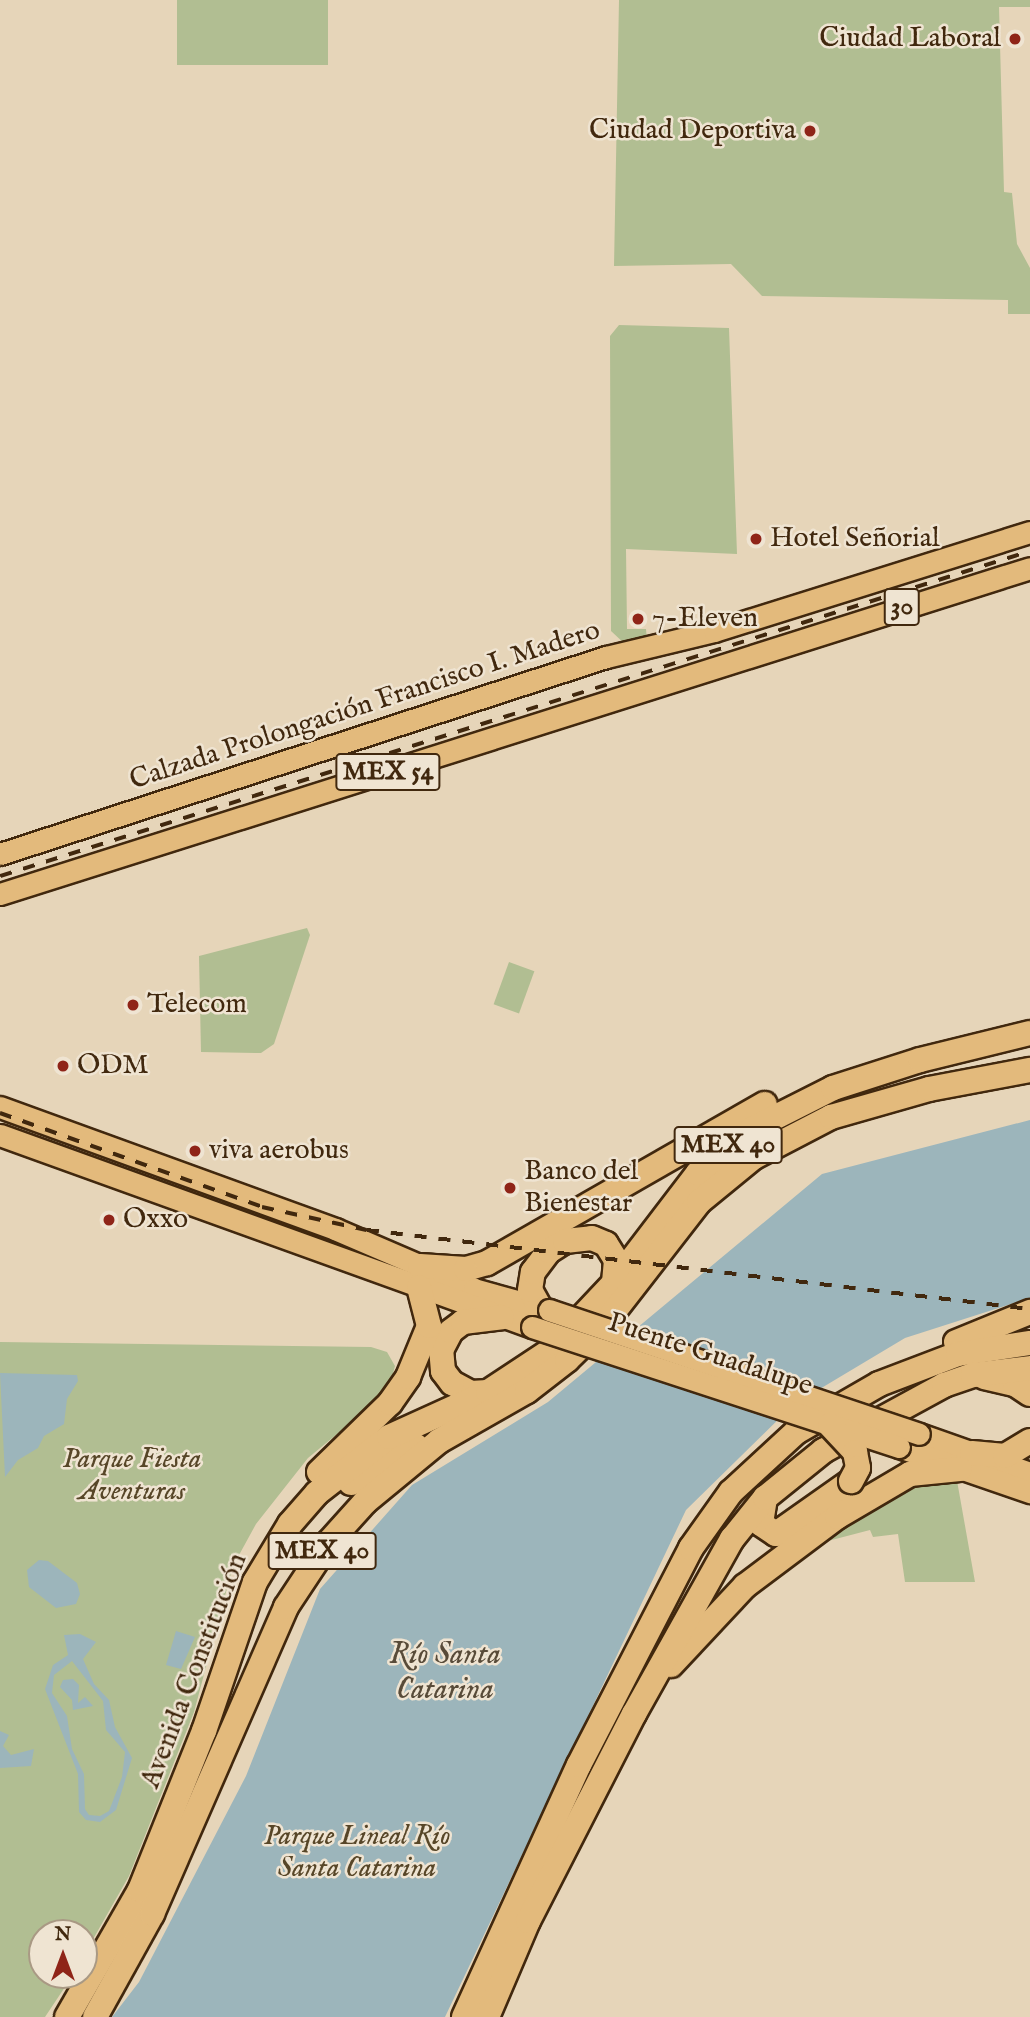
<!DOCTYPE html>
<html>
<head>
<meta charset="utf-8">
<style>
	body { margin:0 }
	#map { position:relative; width:1030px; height:2017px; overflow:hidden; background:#e6d5b9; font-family:"IM FELL English",serif }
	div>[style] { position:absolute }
	.green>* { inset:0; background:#b1be92; transform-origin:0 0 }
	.water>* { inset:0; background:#9cb5bb }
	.roads { filter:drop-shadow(2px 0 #41280e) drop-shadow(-2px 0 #41280e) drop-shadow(0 2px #41280e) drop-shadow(0 -2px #41280e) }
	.primary>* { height:21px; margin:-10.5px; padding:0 10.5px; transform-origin:10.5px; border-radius:10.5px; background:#e3ba7c }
	.highway>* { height:24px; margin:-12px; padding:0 12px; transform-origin:12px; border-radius:12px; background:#e3ba7c }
	.rail>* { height:3.5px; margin-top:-1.75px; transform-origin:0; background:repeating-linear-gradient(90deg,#41280e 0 12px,transparent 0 24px) }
	.bridges { filter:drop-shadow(2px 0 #41280e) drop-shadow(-2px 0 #41280e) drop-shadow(0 2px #41280e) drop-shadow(0 -2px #41280e) }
	.primary-bridge>* { height:21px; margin:-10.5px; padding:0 10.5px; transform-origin:10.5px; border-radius:10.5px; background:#e3ba7c }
	.highway-bridge>* { height:24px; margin:-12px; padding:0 12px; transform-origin:12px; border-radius:12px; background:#e3ba7c }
	.dots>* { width:19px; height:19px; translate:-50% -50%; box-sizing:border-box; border:4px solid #efe4d2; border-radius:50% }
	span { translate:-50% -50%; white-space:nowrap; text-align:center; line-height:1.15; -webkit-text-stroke:5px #efe4d2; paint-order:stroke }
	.shield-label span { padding:2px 5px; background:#efe4d2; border:2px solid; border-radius:5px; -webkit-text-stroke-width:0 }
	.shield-label { font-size:26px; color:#41280e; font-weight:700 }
	.poi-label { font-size:28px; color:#41280e }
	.right { translate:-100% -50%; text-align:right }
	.left { translate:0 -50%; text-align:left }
	.street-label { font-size:28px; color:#41280e }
	.park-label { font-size:28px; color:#574628; font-style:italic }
	.water-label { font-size:30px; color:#584b39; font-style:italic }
	.north { position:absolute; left:28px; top:1919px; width:70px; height:70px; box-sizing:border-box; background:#efe4d2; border:2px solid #a99984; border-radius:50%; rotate:0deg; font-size:19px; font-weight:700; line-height:28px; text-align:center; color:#41280e }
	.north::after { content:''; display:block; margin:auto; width:24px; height:32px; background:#8f2418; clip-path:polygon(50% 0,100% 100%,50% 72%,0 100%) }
</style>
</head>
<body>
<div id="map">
	<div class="green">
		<i style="left:177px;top:0;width:151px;height:65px"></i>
		<i style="clip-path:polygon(619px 0,1030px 0,1030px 7px,999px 7px,1004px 192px,1012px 193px,1017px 244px,1030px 268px,1030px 314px,1008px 314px,1008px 300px,762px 296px,731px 264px,614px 266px)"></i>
		<i style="clip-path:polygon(619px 325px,729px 328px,737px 554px,626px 549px,627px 629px,646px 629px,647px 640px,626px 645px,611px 631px,610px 336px)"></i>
		<i style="clip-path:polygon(307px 928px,310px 935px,274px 1044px,261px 1053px,201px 1052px,199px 956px)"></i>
		<i style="left:509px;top:962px;width:27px;height:45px;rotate:20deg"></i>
		<i style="clip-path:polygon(0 1342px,371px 1347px,387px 1352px,395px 1366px,388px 1392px,308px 1458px,256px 1524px,233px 1566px,194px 1712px,129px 1876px,84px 1955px,84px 1933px,42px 1933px,42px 1975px,73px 1975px,45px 2017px,0 2017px)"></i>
		<i style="clip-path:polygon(956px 1475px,975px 1582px,905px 1582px,898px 1534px,873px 1537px,870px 1530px,824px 1542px,903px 1488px)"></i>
	</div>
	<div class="water">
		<i style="clip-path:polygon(1030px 1120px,1030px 1298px,905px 1338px,793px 1405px,686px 1510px,445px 2017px,112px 2017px,139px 1982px,246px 1776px,320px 1589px,412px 1485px,548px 1402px,822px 1174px)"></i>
		<i style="clip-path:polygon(0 1373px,77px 1375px,78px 1381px,67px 1399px,64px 1424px,44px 1436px,38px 1448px,18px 1460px,5px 1477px)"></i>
		<i style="clip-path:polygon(39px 1560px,48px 1561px,77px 1583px,80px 1594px,76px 1604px,56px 1608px,29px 1587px,27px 1570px)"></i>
		<i style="clip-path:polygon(176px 1631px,195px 1637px,181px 1669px,166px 1665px)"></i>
		<i style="clip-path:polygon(evenodd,80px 1634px,96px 1642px,83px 1659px,94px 1684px,109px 1700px,115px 1727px,132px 1758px,116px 1810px,100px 1822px,86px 1820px,79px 1812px,78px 1774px,45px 1689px,53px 1665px,68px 1655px,64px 1635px,80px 1634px,72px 1661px,103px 1701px,106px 1730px,125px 1752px,122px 1777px,109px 1811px,100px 1816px,89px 1815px,85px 1809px,84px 1774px,72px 1749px,67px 1716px,52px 1693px,54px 1675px,72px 1661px)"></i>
		<i style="clip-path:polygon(73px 1679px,79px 1685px,78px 1703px,85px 1697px,93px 1706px,73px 1710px,72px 1700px,60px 1687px,63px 1680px)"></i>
		<i style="clip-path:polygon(0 1731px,9px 1735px,3px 1746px,11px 1755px,34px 1749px,31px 1766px,0 1768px)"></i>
	</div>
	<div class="roads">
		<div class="primary">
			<i style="left:0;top:854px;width:637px;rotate:-18.01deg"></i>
			<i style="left:606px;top:657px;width:111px;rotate:-13.5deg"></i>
			<i style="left:714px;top:631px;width:331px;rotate:-17.4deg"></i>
			<i style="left:0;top:894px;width:1080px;rotate:-17.56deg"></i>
			<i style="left:0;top:1107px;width:357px;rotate:20deg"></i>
			<i style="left:335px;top:1229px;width:151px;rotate:23.3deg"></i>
			<i style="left:474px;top:1289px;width:78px;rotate:15.6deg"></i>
			<i style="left:0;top:1135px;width:566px;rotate:19.84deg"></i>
			<i style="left:919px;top:1434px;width:118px;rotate:19.4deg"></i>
			<i style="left:899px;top:1447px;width:139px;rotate:19deg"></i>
		</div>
		<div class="highway">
			<i style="left:420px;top:1266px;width:46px;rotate:3.7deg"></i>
			<i style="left:466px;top:1269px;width:22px;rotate:-16deg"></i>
			<i style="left:487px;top:1263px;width:320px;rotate:-29.8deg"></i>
			<i style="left:539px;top:1306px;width:18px;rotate:-119deg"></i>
			<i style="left:530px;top:1290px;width:18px;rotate:-81deg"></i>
			<i style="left:533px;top:1272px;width:26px;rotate:-53deg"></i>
			<i style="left:549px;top:1251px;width:19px;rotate:-32deg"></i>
			<i style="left:565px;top:1241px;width:27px;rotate:-6deg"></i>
			<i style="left:592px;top:1238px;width:15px;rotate:23deg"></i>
			<i style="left:606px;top:1244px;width:19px;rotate:58deg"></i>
			<i style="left:616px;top:1260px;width:23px;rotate:95deg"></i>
			<i style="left:956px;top:1342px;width:80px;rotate:-22.1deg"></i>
			<i style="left:984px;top:1377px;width:32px;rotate:13deg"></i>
			<i style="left:1015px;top:1384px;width:18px;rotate:34deg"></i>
			<i style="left:488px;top:1392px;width:17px;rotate:177deg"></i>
			<i style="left:471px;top:1393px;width:21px;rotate:-152deg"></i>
			<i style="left:452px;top:1383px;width:15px;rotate:-127deg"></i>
			<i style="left:443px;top:1371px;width:21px;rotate:-95deg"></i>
			<i style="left:441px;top:1350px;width:21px;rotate:-62deg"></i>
			<i style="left:451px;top:1331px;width:15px;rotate:-37deg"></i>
			<i style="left:463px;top:1322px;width:39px;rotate:-7deg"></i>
			<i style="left:972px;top:1453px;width:33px;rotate:5deg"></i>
			<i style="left:1005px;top:1456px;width:29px;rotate:-31deg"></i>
			<i style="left:319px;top:1472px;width:99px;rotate:-44.2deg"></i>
			<i style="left:390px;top:1403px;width:32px;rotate:-55deg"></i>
			<i style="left:408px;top:1377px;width:55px;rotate:-67.6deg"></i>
			<i style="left:429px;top:1326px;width:40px;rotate:-104.4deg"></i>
			<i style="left:351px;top:1483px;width:75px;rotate:-29.6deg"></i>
			<i style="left:765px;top:1498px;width:26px;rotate:99deg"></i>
			<i style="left:761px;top:1524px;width:18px;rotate:34deg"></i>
			<i style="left:776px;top:1534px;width:92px;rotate:-35.2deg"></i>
			<i style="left:671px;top:1665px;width:108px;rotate:-46.9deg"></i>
			<i style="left:745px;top:1586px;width:115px;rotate:-36.9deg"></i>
			<i style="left:837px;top:1517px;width:85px;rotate:-30.5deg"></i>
			<i style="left:910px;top:1474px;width:50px;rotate:-5.7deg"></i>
			<i style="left:67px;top:2017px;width:146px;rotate:-60.1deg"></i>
			<i style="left:140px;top:1890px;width:171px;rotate:-68.1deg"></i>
			<i style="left:204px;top:1731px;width:157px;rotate:-71.1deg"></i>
			<i style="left:255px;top:1582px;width:68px;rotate:-58.9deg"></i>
			<i style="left:290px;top:1524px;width:41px;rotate:-48.9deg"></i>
			<i style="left:317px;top:1493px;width:91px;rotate:-37.9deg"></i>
			<i style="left:389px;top:1437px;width:109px;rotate:-24.4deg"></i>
			<i style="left:488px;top:1392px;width:74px;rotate:-33.5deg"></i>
			<i style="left:550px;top:1351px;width:93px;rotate:-46.7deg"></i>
			<i style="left:614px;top:1283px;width:138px;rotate:-52.6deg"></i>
			<i style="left:698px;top:1173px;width:70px;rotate:-39.2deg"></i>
			<i style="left:752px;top:1129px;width:91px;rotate:-26.8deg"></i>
			<i style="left:833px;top:1088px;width:91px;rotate:-17.8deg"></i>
			<i style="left:920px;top:1060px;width:113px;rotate:-13.8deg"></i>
			<i style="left:95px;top:2017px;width:118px;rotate:-61deg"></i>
			<i style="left:152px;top:1914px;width:335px;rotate:-66.4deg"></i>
			<i style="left:286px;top:1607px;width:78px;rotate:-56.5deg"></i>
			<i style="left:329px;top:1542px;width:54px;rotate:-48deg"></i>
			<i style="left:365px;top:1502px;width:96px;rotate:-39.5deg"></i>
			<i style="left:439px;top:1441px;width:101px;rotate:-29.6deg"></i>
			<i style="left:527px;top:1391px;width:51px;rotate:-37.8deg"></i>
			<i style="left:567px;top:1360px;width:54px;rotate:-44.3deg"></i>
			<i style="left:606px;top:1322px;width:152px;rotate:-52.2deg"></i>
			<i style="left:699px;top:1202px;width:71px;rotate:-39.3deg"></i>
			<i style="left:754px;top:1157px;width:87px;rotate:-27.5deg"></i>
			<i style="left:831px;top:1117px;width:102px;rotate:-15.9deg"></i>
			<i style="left:929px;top:1089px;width:103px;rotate:-10.7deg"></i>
			<i style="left:464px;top:2017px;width:277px;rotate:-65.5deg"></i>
			<i style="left:579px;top:1765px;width:244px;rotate:-62.7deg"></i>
			<i style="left:691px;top:1548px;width:69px;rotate:-54.5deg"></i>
			<i style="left:731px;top:1492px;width:88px;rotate:-42.7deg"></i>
			<i style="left:796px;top:1432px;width:96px;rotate:-30deg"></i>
			<i style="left:879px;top:1384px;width:85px;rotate:-20.8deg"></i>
			<i style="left:958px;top:1354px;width:73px;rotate:-8.7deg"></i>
			<i style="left:487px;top:2017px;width:104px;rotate:-66.9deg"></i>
			<i style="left:528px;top:1921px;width:233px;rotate:-62.9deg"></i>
			<i style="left:634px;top:1714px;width:201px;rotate:-60.8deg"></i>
			<i style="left:732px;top:1539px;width:53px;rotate:-51.2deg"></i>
			<i style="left:765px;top:1498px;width:75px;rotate:-39deg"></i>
			<i style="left:823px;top:1451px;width:138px;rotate:-28.6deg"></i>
			<i style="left:944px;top:1385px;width:31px;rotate:-19deg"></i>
			<i style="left:973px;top:1375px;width:57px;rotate:-7deg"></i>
		</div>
	</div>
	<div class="rail">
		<i style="left:0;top:876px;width:1080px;rotate:-17.51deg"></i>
		<i style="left:0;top:1113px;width:278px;rotate:19.7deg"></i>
		<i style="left:262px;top:1207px;width:107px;rotate:12.4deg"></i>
		<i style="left:367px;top:1230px;width:668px;rotate:6.8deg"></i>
	</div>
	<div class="bridges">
		<div class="primary-bridge">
			<i style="left:549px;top:1310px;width:390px;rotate:18.5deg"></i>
			<i style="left:532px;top:1327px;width:386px;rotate:18.1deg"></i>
		</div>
		<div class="highway-bridge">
			<i style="left:830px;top:1425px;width:37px;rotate:47deg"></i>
			<i style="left:855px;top:1452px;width:16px;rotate:79deg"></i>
			<i style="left:858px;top:1468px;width:15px;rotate:118deg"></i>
		</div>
	</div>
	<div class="dots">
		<i style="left:1015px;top:39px;background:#8f2418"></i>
		<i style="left:810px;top:131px;background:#8f2418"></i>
		<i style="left:756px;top:539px;background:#8f2418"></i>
		<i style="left:638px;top:619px;background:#8f2418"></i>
		<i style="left:133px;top:1005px;background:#8f2418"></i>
		<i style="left:63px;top:1066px;background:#8f2418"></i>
		<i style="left:195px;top:1151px;background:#8f2418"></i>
		<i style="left:510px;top:1188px;background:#8f2418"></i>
		<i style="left:109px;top:1220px;background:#8f2418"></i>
	</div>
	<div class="shield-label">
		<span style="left:902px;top:607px">30</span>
		<span style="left:388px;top:772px">MEX 54</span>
		<span style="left:728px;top:1145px">MEX 40</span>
		<span style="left:322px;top:1551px">MEX 40</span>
	</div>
	<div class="poi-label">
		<span class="right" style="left:1001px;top:39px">Ciudad Laboral</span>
		<span class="right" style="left:796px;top:131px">Ciudad Deportiva</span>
		<span class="left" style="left:770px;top:539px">Hotel Señorial</span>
		<span class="left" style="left:652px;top:619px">7-Eleven</span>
		<span class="left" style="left:147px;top:1005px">Telecom</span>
		<span class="left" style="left:77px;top:1066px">ODM</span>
		<span class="left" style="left:209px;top:1151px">viva aerobus</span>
		<span class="left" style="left:524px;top:1188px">Banco del<br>Bienestar</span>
		<span class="left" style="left:123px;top:1220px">Oxxo</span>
	</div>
	<div class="street-label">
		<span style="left:365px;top:706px;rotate:-18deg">Calzada Prolongación Francisco I. Madero</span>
		<span style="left:710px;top:1355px;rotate:18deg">Puente Guadalupe</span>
		<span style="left:195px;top:1671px;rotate:-69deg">Avenida Constitución</span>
	</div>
	<div class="park-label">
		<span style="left:132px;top:1476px">Parque Fiesta<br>Aventuras</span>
		<span style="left:357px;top:1853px">Parque Lineal Río<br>Santa Catarina</span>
	</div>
	<div class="water-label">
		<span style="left:445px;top:1672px">Río Santa<br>Catarina</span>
	</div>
	<div class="north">N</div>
</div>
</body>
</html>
